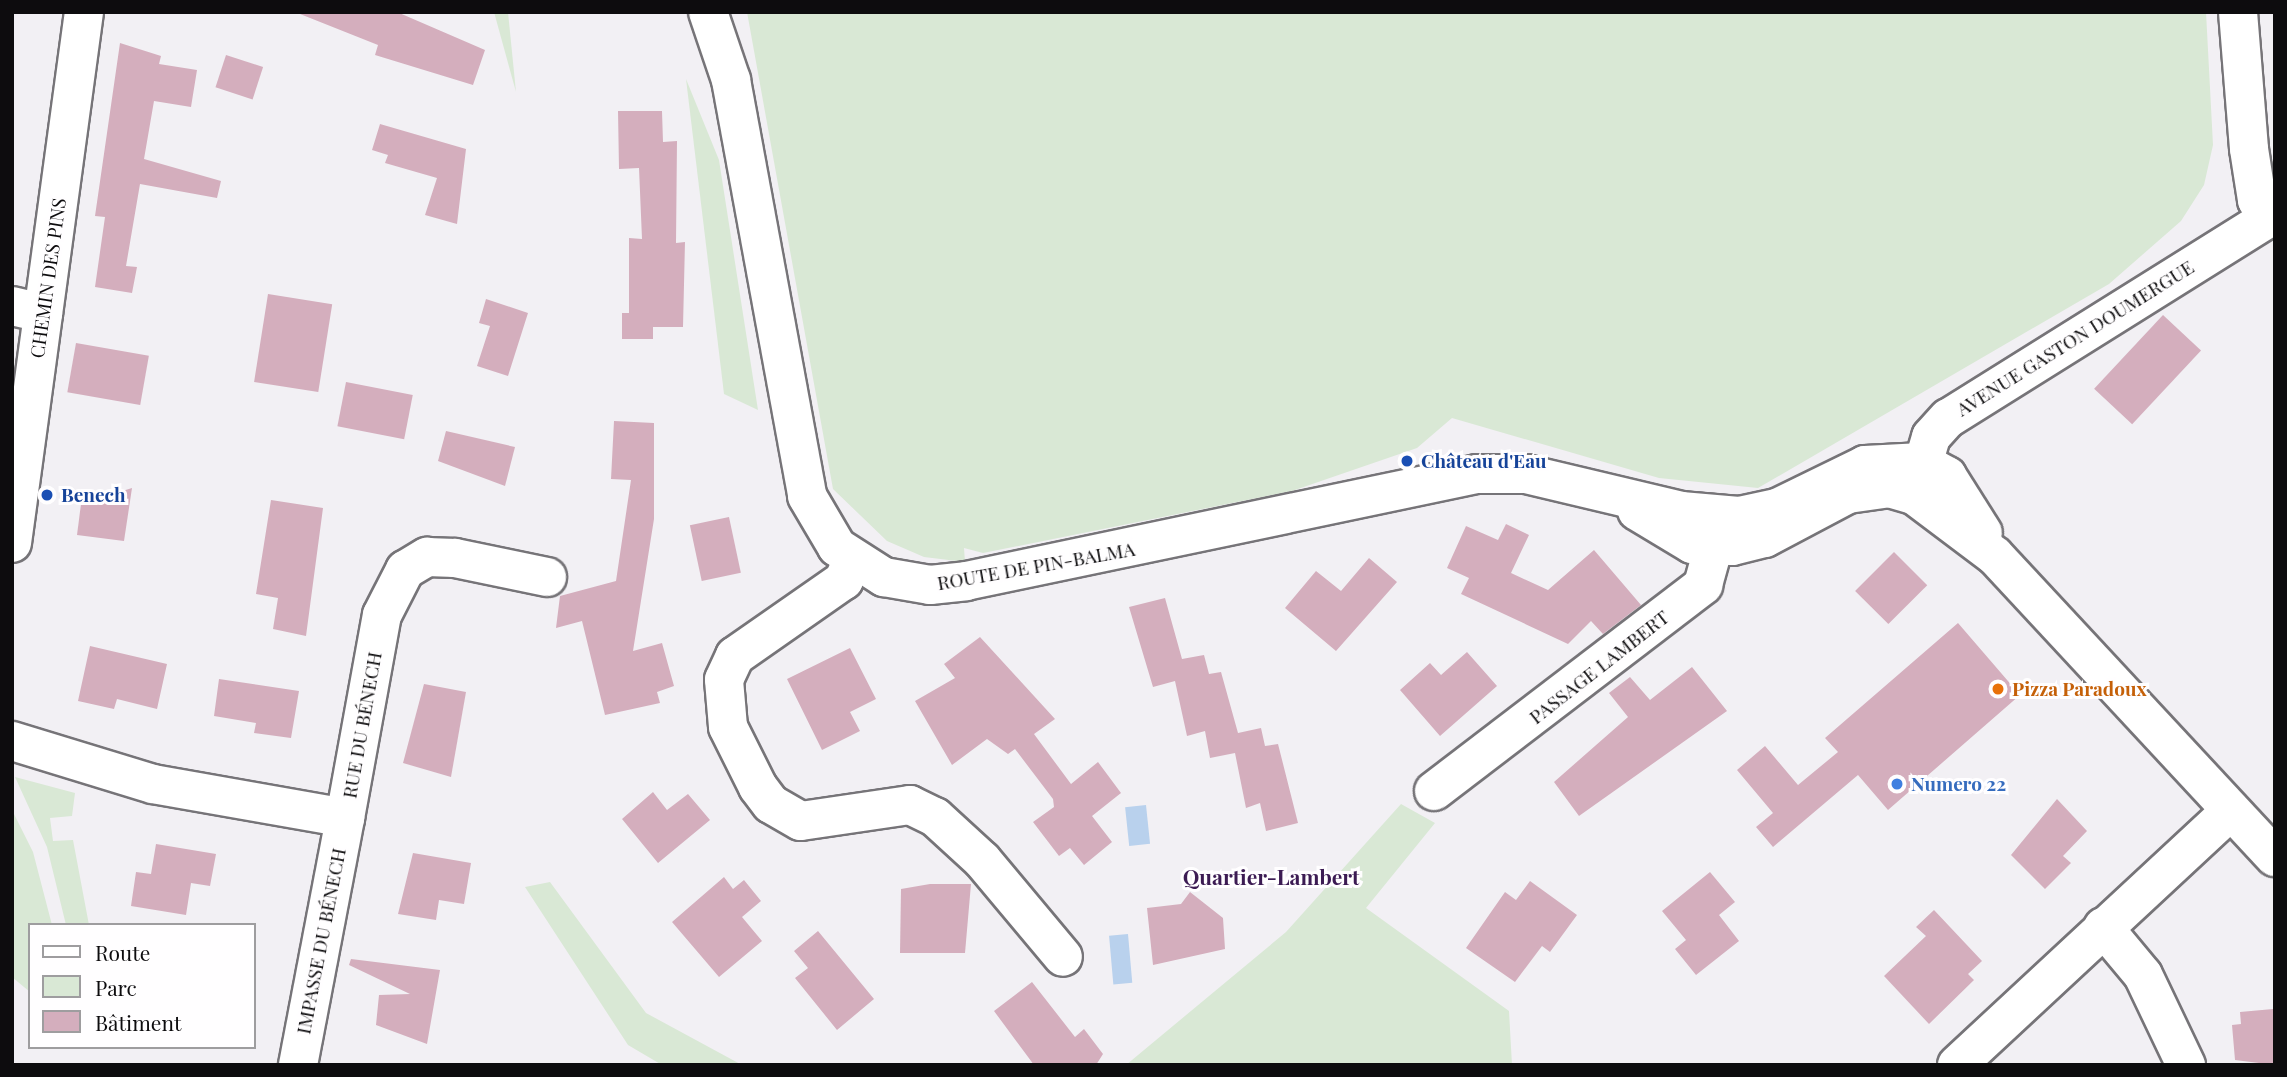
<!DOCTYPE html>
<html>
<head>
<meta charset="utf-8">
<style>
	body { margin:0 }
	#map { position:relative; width:2287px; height:1077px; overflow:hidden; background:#f2f0f4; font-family:"Playfair Display",serif }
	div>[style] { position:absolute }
	.green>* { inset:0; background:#d9e8d5 }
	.water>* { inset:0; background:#b9d1ed; transform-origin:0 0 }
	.building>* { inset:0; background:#d4aebd; transform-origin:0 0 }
	.roads { filter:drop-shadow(2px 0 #767478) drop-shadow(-2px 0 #767478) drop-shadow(0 2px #767478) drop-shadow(0 -2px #767478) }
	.minor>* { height:38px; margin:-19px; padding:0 19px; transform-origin:19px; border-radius:19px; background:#fff }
	.tertiary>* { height:38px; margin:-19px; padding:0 19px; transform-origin:19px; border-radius:19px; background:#fff }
	.secondary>* { height:38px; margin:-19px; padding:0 19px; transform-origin:19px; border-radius:19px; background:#fff }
	.dots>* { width:19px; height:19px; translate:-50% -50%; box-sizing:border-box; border:4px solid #fffeff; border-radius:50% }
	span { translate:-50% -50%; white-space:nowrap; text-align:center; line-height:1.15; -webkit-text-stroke:6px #fffeff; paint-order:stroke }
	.street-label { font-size:19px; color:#0d0c0e }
	.transit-label { font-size:19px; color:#164399; font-weight:700 }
	.left { translate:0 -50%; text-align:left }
	.food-label { font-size:19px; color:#c56008; font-weight:700 }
	.shop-label { font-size:19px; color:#366cbe; font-weight:700 }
	.neighbourhood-label { font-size:21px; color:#3c1b53; font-weight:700 }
	.frame { position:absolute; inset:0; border:14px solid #0d0c0e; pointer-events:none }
	.legend { position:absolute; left:28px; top:923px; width:228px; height:126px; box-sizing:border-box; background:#fffeff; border:2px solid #9e9d9f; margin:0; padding:9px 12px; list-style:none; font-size:21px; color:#0d0c0e }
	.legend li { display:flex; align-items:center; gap:14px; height:35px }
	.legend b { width:35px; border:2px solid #9e9d9f }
</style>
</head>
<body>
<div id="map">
	<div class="green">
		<i style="clip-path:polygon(494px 12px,508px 12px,516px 92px)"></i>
		<i style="clip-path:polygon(747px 12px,2206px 12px,2213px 145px,2204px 185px,2181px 221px,2109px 284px,1758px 488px,1659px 478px,1452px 418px,1417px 448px,1292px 491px,983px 553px,964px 548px,965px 562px,924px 557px,887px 541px,833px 489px)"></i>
		<i style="clip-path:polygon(686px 79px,719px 160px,758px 410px,724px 394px)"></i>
		<i style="clip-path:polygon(15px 777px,75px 793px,72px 816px,50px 818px,53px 841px,73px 840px,89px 925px,66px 925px,47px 847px)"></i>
		<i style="clip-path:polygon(1401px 804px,1435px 823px,1366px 908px,1509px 1011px,1512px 1065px,1126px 1065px,1286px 932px)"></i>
		<i style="clip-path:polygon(12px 810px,33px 852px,52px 925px,30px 925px,30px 992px,12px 977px)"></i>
		<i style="clip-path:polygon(550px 882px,646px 1013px,742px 1065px,662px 1065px,628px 1045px,525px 887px)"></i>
	</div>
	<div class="water">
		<i style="left:1146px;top:805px;width:39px;height:21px;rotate:84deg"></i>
		<i style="left:1128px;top:934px;width:49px;height:19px;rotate:85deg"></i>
	</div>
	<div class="building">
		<i style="clip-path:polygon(295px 12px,397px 12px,485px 50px,473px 85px,375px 55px,378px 45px)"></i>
		<i style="clip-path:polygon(120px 43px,161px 56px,159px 64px,197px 70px,191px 107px,154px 101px,144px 159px,221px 181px,217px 198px,140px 184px,126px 266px,137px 267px,132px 293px,95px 287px,105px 217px,95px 216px)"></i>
		<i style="left:226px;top:55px;width:39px;height:34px;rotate:18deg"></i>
		<i style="clip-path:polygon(618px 111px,662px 111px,663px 142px,677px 141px,676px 243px,685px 242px,683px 327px,653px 327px,653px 339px,622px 339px,622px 313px,629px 313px,629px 238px,642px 239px,639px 168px,619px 169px)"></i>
		<i style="clip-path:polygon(380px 124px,466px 149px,457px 224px,425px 215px,437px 178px,385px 163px,388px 155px,372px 150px)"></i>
		<i style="left:268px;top:294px;width:65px;height:89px;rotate:9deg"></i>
		<i style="clip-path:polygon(486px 299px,528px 313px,508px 376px,477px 366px,490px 326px,479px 323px)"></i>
		<i style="left:2163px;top:315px;width:52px;height:101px;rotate:43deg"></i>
		<i style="left:76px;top:343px;width:74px;height:50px;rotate:10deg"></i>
		<i style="left:346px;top:382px;width:68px;height:45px;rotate:11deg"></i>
		<i style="clip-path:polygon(614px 421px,654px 423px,654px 519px,633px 651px,662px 643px,674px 686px,657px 692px,660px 703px,605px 715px,582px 621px,556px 628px,560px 596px,616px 581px,631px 480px,611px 479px)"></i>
		<i style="clip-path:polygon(446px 431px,515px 447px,505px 486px,438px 461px)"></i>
		<i style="clip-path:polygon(132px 488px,124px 541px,77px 535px,81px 504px)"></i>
		<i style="clip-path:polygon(271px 500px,323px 508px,306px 636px,273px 629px,278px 598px,256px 594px)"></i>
		<i style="left:729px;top:517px;width:57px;height:40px;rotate:78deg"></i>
		<i style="clip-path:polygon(1506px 524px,1529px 535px,1511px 573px,1548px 590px,1594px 550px,1641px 605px,1603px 634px,1591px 621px,1568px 644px,1461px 594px,1469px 578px,1447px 568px,1466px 526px,1498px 540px)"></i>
		<i style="left:1894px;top:552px;width:47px;height:55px;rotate:45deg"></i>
		<i style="clip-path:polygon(1369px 558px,1397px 582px,1336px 651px,1285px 608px,1316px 571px,1341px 591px)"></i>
		<i style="clip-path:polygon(1165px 598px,1182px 659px,1204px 655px,1209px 674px,1221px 672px,1238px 733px,1261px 728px,1265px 746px,1278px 744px,1298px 823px,1266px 831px,1260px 803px,1246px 808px,1235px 753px,1210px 758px,1205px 731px,1187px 736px,1175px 681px,1153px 687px,1129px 607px)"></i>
		<i style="clip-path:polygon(1958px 623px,2020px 695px,1888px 810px,1858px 775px,1773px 847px,1756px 827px,1773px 813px,1737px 770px,1765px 746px,1798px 785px,1838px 752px,1825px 738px)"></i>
		<i style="clip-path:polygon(980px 637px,1055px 719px,1034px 734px,1071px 784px,1098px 762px,1121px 793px,1092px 816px,1112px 842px,1084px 865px,1070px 848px,1059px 856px,1033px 822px,1054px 807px,1053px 799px,1015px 749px,1008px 754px,987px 739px,952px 765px,915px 701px,955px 678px,944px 664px)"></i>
		<i style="clip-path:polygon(90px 646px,167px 664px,157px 709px,117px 699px,114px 709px,78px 701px)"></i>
		<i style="clip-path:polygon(850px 648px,876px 699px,850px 712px,860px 731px,822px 750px,787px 679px)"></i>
		<i style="clip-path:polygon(1467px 652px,1497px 686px,1440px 736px,1400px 690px,1430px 663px,1441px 675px)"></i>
		<i style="clip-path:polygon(1692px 667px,1727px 711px,1579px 816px,1554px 782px,1628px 717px,1609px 693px,1630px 677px,1650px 700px)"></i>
		<i style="clip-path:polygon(219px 679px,299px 691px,291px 738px,254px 733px,256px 723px,214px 716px)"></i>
		<i style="clip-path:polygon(424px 684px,466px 692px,451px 777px,403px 763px)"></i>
		<i style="clip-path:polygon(653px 792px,667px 810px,688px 794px,710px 820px,658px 863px,622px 819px)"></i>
		<i style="clip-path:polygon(2057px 799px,2087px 831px,2063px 856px,2071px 863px,2045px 889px,2011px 855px)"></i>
		<i style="clip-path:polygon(156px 844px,216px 854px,210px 886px,191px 883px,186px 915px,131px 906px,136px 872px,151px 874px)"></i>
		<i style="clip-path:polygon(413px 853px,471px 863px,464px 904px,439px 900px,436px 920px,398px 914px)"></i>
		<i style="clip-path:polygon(1710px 872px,1735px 902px,1719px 915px,1739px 941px,1696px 975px,1675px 949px,1686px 940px,1662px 911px)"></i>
		<i style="clip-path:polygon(724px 877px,733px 889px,744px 880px,761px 901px,742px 917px,762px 941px,719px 977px,672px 922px)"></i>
		<i style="clip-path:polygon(1530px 881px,1577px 915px,1550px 952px,1542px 946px,1515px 982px,1466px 948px,1505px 892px,1516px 900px)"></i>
		<i style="clip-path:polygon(930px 884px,971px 884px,965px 953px,900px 953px,901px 889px)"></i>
		<i style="clip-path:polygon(1190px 892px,1223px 918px,1225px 949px,1153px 965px,1147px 908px,1181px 904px)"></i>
		<i style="clip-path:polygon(1934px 910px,1982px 961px,1968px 974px,1974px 980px,1929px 1024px,1884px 976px,1926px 936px,1916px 927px)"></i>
		<i style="clip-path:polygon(818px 931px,874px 999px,837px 1030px,795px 978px,808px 968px,794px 951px)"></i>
		<i style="clip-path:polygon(351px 959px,440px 970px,427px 1044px,376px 1025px,379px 995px,410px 994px,349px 965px)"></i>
		<i style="clip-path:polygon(1032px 982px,1075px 1037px,1084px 1029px,1103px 1054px,1096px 1065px,1034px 1065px,994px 1011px)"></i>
		<i style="clip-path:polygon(2273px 1009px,2275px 1065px,2235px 1060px,2232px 1025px,2241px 1024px,2240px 1012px)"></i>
	</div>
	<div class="roads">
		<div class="minor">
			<i style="left:2238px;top:12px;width:137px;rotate:85.4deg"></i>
			<i style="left:2249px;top:149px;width:52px;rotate:81.1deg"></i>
			<i style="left:2257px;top:200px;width:21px;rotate:61deg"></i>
			<i style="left:12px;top:306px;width:32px;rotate:13deg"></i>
			<i style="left:12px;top:543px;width:536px;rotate:-82.28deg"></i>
			<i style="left:852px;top:560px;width:22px;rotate:112deg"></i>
			<i style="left:844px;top:580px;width:133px;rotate:145.1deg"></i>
			<i style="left:735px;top:656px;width:26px;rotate:115deg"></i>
			<i style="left:724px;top:680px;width:47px;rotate:85.1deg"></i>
			<i style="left:728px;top:727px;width:67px;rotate:63.4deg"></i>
			<i style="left:758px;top:787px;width:21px;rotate:53deg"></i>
			<i style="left:771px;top:804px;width:34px;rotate:30deg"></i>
			<i style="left:801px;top:821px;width:110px;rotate:-8.4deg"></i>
			<i style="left:910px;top:805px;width:28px;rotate:26deg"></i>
			<i style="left:935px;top:817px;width:64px;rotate:42.5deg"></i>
			<i style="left:982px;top:860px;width:126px;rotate:50.1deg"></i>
			<i style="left:12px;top:741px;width:147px;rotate:17deg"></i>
			<i style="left:153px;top:784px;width:195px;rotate:10deg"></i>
			<i style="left:345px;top:818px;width:206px;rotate:-79.7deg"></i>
			<i style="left:382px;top:615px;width:51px;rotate:-62.9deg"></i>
			<i style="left:405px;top:570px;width:26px;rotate:-31deg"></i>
			<i style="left:427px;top:557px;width:28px;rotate:2deg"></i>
			<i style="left:455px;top:558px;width:94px;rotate:11.7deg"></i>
			<i style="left:1434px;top:791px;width:339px;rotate:-37.4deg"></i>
			<i style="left:1703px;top:585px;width:72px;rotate:-74.6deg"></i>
			<i style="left:2103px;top:927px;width:62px;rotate:50.2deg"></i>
			<i style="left:2143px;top:975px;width:100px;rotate:64.5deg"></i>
			<i style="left:298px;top:1065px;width:251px;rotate:-79.2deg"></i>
			<i style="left:1957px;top:1065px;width:373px;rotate:-42.9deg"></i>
		</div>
		<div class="tertiary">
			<i style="left:708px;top:12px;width:72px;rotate:71.3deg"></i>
			<i style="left:731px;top:80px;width:423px;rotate:79.6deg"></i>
			<i style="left:807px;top:496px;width:59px;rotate:59.5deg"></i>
			<i style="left:837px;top:547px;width:56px;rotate:32.6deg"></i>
			<i style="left:884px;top:577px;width:47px;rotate:9.9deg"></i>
			<i style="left:930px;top:585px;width:36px;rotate:-6deg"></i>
			<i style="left:966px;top:581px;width:522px;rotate:-11.83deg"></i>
			<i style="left:1477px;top:474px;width:49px"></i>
			<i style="left:1526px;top:474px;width:159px;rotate:13.4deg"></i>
			<i style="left:1681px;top:511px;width:58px;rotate:4.9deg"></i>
			<i style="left:1739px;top:516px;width:39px;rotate:-12deg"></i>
			<i style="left:1777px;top:508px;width:98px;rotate:-26deg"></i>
			<i style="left:1865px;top:465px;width:57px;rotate:-3deg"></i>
			<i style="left:1637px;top:511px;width:64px;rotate:31deg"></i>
			<i style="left:1692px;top:544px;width:40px;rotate:2.9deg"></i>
			<i style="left:1732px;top:546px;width:34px;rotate:-14deg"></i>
			<i style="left:1765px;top:538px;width:94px;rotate:-27.9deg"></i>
			<i style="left:1848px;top:494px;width:41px;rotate:-8.3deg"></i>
			<i style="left:1889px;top:488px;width:26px;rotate:16deg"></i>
		</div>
		<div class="secondary">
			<i style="left:2275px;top:214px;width:385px;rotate:148deg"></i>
			<i style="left:1948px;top:418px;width:25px;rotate:132deg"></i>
			<i style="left:1931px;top:437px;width:60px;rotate:106.3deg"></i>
			<i style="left:1914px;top:495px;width:101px;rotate:37deg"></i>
			<i style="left:1995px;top:556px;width:411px;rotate:47.1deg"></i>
			<i style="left:1922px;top:462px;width:29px;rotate:29deg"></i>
			<i style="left:1947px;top:476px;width:67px;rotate:57.7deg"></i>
		</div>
	</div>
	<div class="dots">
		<i style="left:1407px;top:461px;background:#1a4fb4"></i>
		<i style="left:47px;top:495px;background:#1a4fb4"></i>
		<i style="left:1998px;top:689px;background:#e8710a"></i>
		<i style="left:1897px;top:784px;background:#3f7fe0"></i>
	</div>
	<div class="street-label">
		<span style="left:48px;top:278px;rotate:-82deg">CHEMIN DES PINS</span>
		<span style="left:2075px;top:338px;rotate:-32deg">AVENUE GASTON DOUMERGUE</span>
		<span style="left:1036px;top:566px;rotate:-10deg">ROUTE DE PIN-BALMA</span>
		<span style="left:1599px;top:667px;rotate:-38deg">PASSAGE LAMBERT</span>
		<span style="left:362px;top:725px;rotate:-80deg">RUE DU BÉNECH</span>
		<span style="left:321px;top:941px;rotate:-79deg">IMPASSE DU BÉNECH</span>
	</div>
	<div class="transit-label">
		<span class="left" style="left:1421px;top:461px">Château d'Eau</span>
		<span class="left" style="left:61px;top:495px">Benech</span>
	</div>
	<div class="food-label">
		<span class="left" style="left:2012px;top:689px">Pizza Paradoux</span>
	</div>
	<div class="shop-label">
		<span class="left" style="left:1911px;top:784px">Numero 22</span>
	</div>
	<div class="neighbourhood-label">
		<span style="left:1271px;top:876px">Quartier-Lambert</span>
	</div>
	<div class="frame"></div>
	<ul class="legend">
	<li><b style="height:9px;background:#fff"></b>Route</li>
	<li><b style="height:19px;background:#d9e8d5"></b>Parc</li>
	<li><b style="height:19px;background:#d4aebd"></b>Bâtiment</li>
	</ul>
</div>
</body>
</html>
